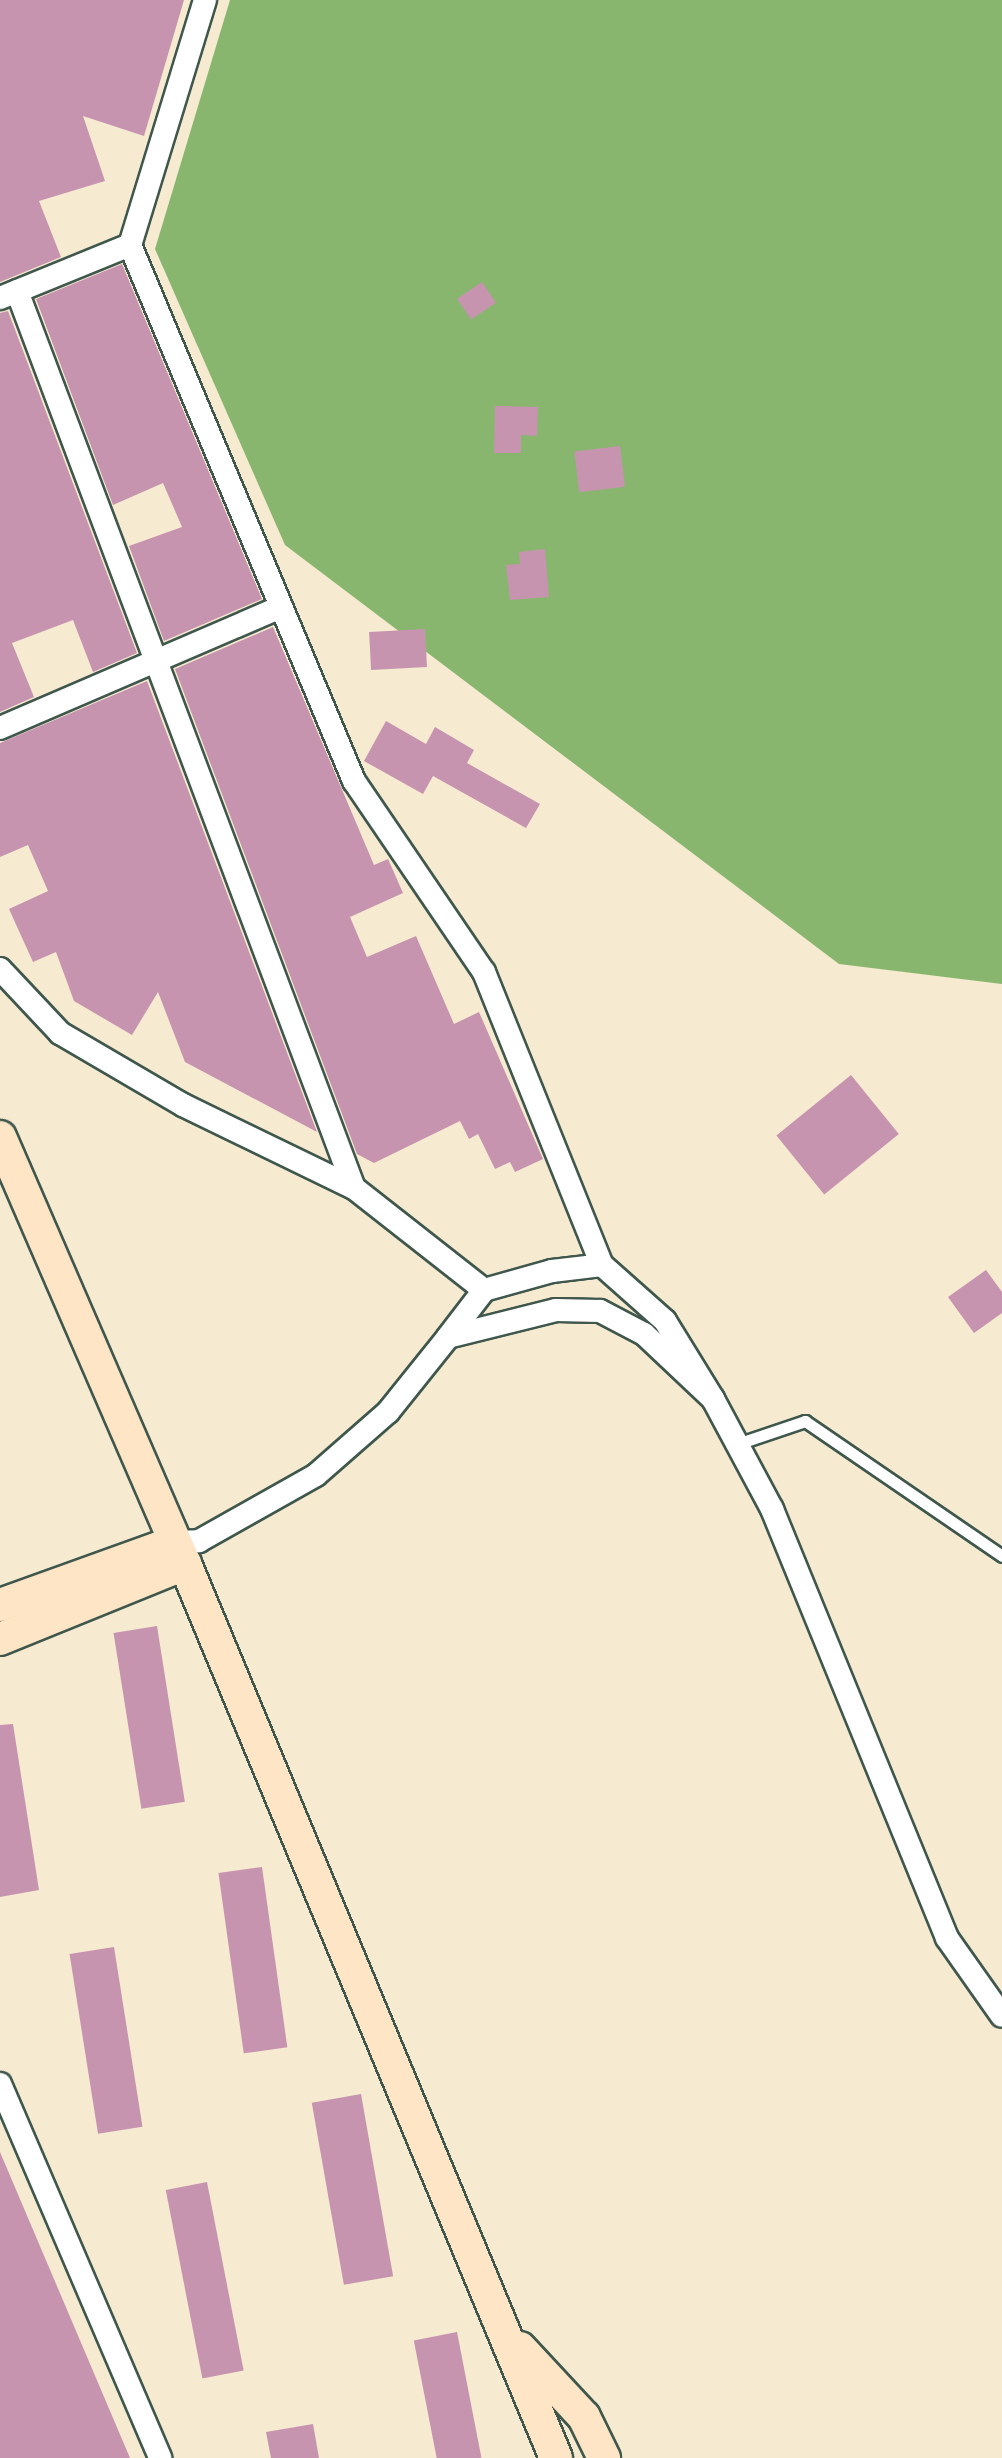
<!DOCTYPE html>
<html>
<head>
<meta charset="utf-8">
<style>
	body { margin:0 }
	#map { position:relative; width:1002px; height:2458px; overflow:hidden; background:#f6ead1; font-family:Delius,sans-serif }
	div>[style] { position:absolute }
	.forest>* { inset:0; background:#88b66f }
	.building>* { inset:0; background:#c794b0; transform-origin:0 0 }
	.roads { filter:drop-shadow(2px 0 #3f574c) drop-shadow(-2px 0 #3f574c) drop-shadow(0 2px #3f574c) drop-shadow(0 -2px #3f574c) }
	.lane>* { height:11px; margin:-5.5px; padding:0 5.5px; transform-origin:5.5px; border-radius:5.5px; background:#fff }
	.street>* { height:22px; margin:-11px; padding:0 11px; transform-origin:11px; border-radius:11px; background:#fff }
	.secondary>* { height:32px; margin:-16px; padding:0 16px; transform-origin:16px; border-radius:16px; background:#fde5c5 }
	span { translate:-50% -50%; white-space:nowrap; text-align:center; line-height:1.15; -webkit-text-stroke:8px #fcf5e5; paint-order:stroke }
</style>
</head>
<body>
<div id="map">
	<div class="forest">
		<i style="clip-path:polygon(230px 0,1002px 0,1002px 984px,839px 964px,285px 545px,155px 249px)"></i>
	</div>
	<div class="building">
		<i style="clip-path:polygon(0 0,184px 0,144px 136px,83px 116px,105px 181px,39px 201px,61px 257px,0 282px)"></i>
		<i style="clip-path:polygon(122px 264px,262px 599px,164px 641px,129px 546px,182px 527px,163px 483px,113px 505px,36px 299px)"></i>
		<i style="left:482px;top:282px;width:25px;height:30px;rotate:56deg"></i>
		<i style="clip-path:polygon(8px 311px,137px 653px,93px 672px,73px 620px,12px 643px,34px 697px,0 712px,0 313px)"></i>
		<i style="clip-path:polygon(495px 406px,538px 407px,537px 436px,521px 435px,521px 453px,494px 453px)"></i>
		<i style="left:620px;top:446px;width:41px;height:46px;rotate:83deg"></i>
		<i style="clip-path:polygon(545px 549px,549px 597px,510px 600px,506px 565px,520px 564px,519px 552px)"></i>
		<i style="clip-path:polygon(273px 627px,374px 865px,388px 859px,403px 893px,350px 917px,367px 957px,416px 936px,454px 1024px,479px 1012px,543px 1159px,515px 1172px,510px 1162px,495px 1169px,478px 1134px,469px 1139px,460px 1121px,374px 1163px,357px 1154px,175px 669px)"></i>
		<i style="left:425px;top:629px;width:38px;height:56px;rotate:87deg"></i>
		<i style="clip-path:polygon(147px 681px,317px 1132px,185px 1062px,158px 992px,132px 1035px,74px 1001px,56px 952px,33px 962px,9px 909px,48px 891px,28px 845px,0 857px,0 743px)"></i>
		<i style="clip-path:polygon(386px 721px,426px 744px,435px 727px,474px 750px,467px 763px,540px 804px,526px 828px,433px 776px,423px 794px,364px 761px)"></i>
		<i style="left:851px;top:1075px;width:76px;height:96px;rotate:51deg"></i>
		<i style="clip-path:polygon(986px 1270px,1002px 1292px,1002px 1313px,974px 1333px,948px 1297px)"></i>
		<i style="left:157px;top:1626px;width:178px;height:44px;rotate:81deg"></i>
		<i style="clip-path:polygon(13px 1724px,39px 1890px,0 1897px,0 1725px)"></i>
		<i style="left:262px;top:1867px;width:182px;height:44px;rotate:82deg"></i>
		<i style="left:114px;top:1947px;width:182px;height:45px;rotate:81deg"></i>
		<i style="left:361px;top:2094px;width:185px;height:50px;rotate:80deg"></i>
		<i style="clip-path:polygon(0 2152px,130px 2458px,0 2458px)"></i>
		<i style="left:207px;top:2182px;width:192px;height:42px;rotate:79deg"></i>
		<i style="left:457px;top:2332px;width:128px;height:44px;rotate:79deg"></i>
		<i style="clip-path:polygon(313px 2424px,319px 2458px,271px 2458px,266px 2432px)"></i>
	</div>
	<div class="roads">
		<div class="lane">
			<i style="left:737px;top:1444px;width:72px;rotate:-18.7deg"></i>
			<i style="left:805px;top:1421px;width:239px;rotate:34.4deg"></i>
		</div>
		<div class="street">
			<i style="left:205px;top:0;width:256px;rotate:107deg"></i>
			<i style="left:130px;top:245px;width:581px;rotate:67.32deg"></i>
			<i style="left:354px;top:781px;width:231px;rotate:55.8deg"></i>
			<i style="left:484px;top:972px;width:316px;rotate:68.1deg"></i>
			<i style="left:17px;top:291px;width:958px;rotate:69.41deg"></i>
			<i style="left:0;top:298px;width:140px;rotate:-22.2deg"></i>
			<i style="left:0;top:728px;width:306px;rotate:-23.3deg"></i>
			<i style="left:0;top:969px;width:88px;rotate:46.8deg"></i>
			<i style="left:60px;top:1033px;width:143px;rotate:30.3deg"></i>
			<i style="left:183px;top:1105px;width:190px;rotate:25.9deg"></i>
			<i style="left:354px;top:1188px;width:165px;rotate:38.1deg"></i>
			<i style="left:713px;top:1399px;width:95px;rotate:-136.7deg"></i>
			<i style="left:644px;top:1334px;width:50px;rotate:-152.4deg"></i>
			<i style="left:600px;top:1311px;width:44px;rotate:-178.7deg"></i>
			<i style="left:556px;top:1310px;width:111px;rotate:166deg"></i>
			<i style="left:448px;top:1337px;width:59px;rotate:-52.5deg"></i>
			<i style="left:484px;top:1290px;width:71px;rotate:-15.6deg"></i>
			<i style="left:552px;top:1271px;width:50px;rotate:-6.8deg"></i>
			<i style="left:602px;top:1265px;width:84px;rotate:41.6deg"></i>
			<i style="left:665px;top:1321px;width:92px;rotate:58.4deg"></i>
			<i style="left:713px;top:1399px;width:125px;rotate:61.8deg"></i>
			<i style="left:772px;top:1509px;width:463px;rotate:67.8deg"></i>
			<i style="left:947px;top:1938px;width:95px;rotate:54.8deg"></i>
			<i style="left:175px;top:1542px;width:24px;rotate:-2deg"></i>
			<i style="left:199px;top:1541px;width:134px;rotate:-29.4deg"></i>
			<i style="left:316px;top:1475px;width:96px;rotate:-41.2deg"></i>
			<i style="left:388px;top:1412px;width:96px;rotate:-51.3deg"></i>
			<i style="left:0;top:2084px;width:407px;rotate:66.8deg"></i>
		</div>
		<div class="secondary">
			<i style="left:0;top:1137px;width:465px;rotate:66.6deg"></i>
			<i style="left:185px;top:1564px;width:968px;rotate:67.46deg"></i>
			<i style="left:0;top:1605px;width:186px;rotate:-19.8deg"></i>
			<i style="left:0;top:1639px;width:200px;rotate:-22.1deg"></i>
			<i style="left:520px;top:2348px;width:94px;rotate:47.2deg"></i>
			<i style="left:584px;top:2417px;width:46px;rotate:64deg"></i>
		</div>
	</div>
</div>
</body>
</html>
